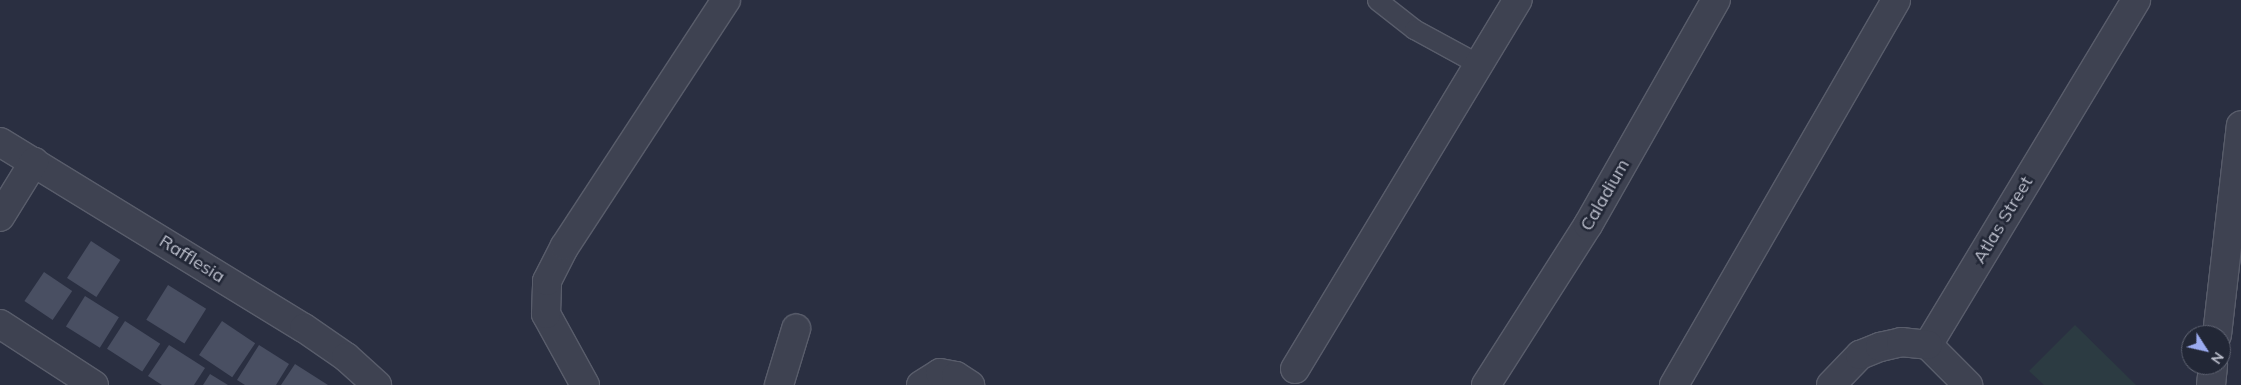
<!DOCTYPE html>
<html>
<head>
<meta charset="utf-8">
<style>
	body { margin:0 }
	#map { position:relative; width:2241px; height:385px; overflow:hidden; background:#2a2f41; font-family:Mulish,sans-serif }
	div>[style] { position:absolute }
	.green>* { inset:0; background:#2c3b42 }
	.building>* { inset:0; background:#494f62; transform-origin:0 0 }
	.roads { filter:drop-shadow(1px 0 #595d6b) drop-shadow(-1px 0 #595d6b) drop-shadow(0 1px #595d6b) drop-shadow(0 -1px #595d6b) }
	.service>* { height:19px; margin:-9.5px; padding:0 9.5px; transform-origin:9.5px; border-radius:9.5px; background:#3e4251 }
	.minor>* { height:28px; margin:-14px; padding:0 14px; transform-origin:14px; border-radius:14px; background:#3e4251 }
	span { translate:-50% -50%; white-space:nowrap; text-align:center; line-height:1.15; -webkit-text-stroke:5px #222736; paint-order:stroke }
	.street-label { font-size:18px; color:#bbbecb }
	.north { position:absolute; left:2181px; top:325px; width:50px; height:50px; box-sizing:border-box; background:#222736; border:1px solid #5f6372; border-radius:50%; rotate:125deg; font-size:14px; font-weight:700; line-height:20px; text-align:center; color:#bbbecb }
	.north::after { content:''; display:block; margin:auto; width:18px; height:22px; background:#9babf0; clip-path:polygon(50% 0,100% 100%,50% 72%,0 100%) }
</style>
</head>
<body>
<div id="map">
	<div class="green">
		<i style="clip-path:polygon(2075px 325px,2136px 385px,2044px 385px,2029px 371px)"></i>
	</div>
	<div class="building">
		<i style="left:91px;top:241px;width:35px;height:44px;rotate:33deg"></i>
		<i style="left:44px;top:272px;width:34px;height:35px;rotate:34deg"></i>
		<i style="left:168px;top:285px;width:45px;height:41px;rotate:32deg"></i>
		<i style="left:85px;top:296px;width:40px;height:36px;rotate:32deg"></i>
		<i style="left:125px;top:321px;width:42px;height:33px;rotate:33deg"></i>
		<i style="left:222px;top:321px;width:40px;height:41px;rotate:34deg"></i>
		<i style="clip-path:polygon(169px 345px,205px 368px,194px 385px,162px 385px,148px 376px)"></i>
		<i style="clip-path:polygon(259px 345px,289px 364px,276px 385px,245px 385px,237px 380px)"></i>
		<i style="clip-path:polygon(295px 364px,328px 385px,281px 385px)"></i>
		<i style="clip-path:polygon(210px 374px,228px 385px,203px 385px)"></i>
	</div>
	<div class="roads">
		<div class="service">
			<i style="left:1377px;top:0;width:47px;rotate:38.1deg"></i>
			<i style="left:1414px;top:29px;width:75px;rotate:28.6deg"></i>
		</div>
		<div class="minor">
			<i style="left:0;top:142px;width:356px;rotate:31.5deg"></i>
			<i style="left:304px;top:328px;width:51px;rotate:34.6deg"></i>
			<i style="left:346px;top:357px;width:42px;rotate:42.1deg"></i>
			<i style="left:0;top:217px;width:65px;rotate:-58.3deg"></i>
			<i style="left:0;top:324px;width:112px;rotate:33deg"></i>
			<i style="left:2217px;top:335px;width:211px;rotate:-83.5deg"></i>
			<i style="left:1928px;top:345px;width:403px;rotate:-58.9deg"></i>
			<i style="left:1928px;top:345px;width:57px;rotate:45deg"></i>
			<i style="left:1295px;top:369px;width:431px;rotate:-58.9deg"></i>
			<i style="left:585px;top:385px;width:81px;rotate:-118.8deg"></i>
			<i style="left:546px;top:314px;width:33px;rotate:-88deg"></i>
			<i style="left:547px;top:281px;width:39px;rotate:-63deg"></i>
			<i style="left:565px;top:246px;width:294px;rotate:-56.8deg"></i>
			<i style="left:779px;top:385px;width:59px;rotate:-73.1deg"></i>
			<i style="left:921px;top:385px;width:22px;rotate:-32deg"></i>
			<i style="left:940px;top:373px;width:16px;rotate:11deg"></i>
			<i style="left:956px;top:376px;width:17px;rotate:33deg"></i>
			<i style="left:1486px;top:385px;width:190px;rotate:-57.5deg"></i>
			<i style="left:1588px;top:225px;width:259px;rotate:-60.4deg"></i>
			<i style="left:1674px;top:385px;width:444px;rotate:-60deg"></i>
			<i style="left:1831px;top:385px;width:42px;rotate:-46deg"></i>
			<i style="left:1860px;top:355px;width:22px;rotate:-22deg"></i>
			<i style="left:1880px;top:347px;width:22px;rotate:-13deg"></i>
			<i style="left:1901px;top:342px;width:27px;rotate:6deg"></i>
			<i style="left:2211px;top:385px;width:20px;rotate:-84deg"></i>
		</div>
	</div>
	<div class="street-label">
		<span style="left:1605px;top:195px;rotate:-60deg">Caladium</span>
		<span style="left:2003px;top:220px;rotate:-59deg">Atlas Street</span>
		<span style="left:192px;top:259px;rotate:32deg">Rafflesia</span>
	</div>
	<div class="north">N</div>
</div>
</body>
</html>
